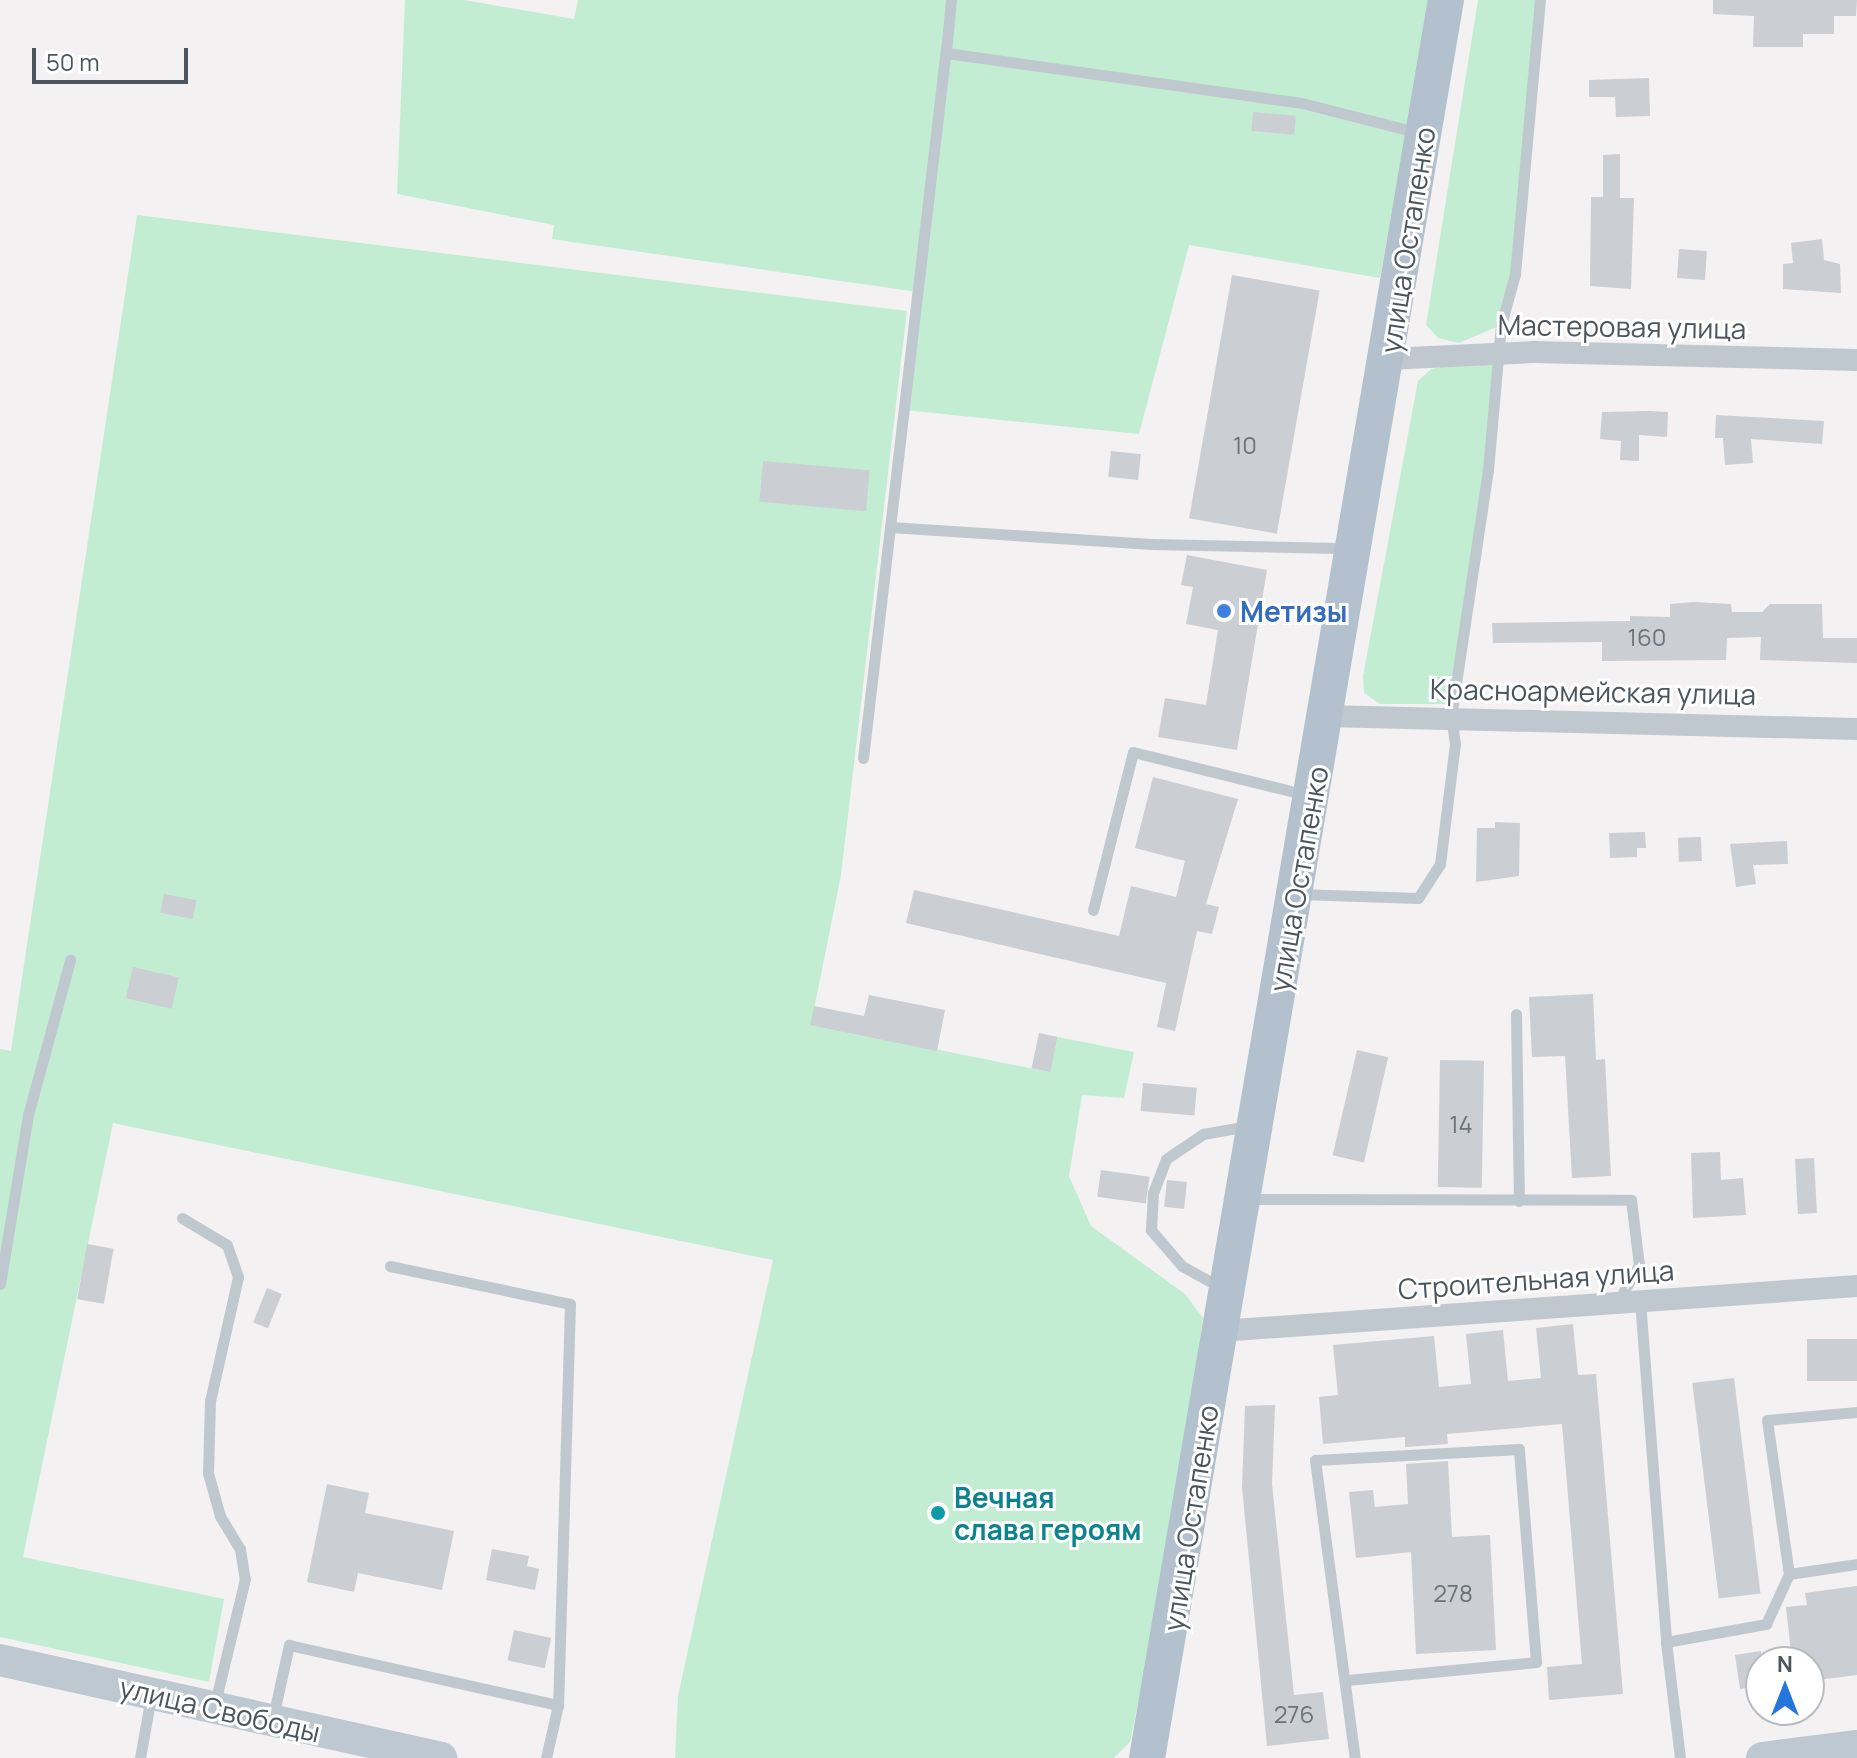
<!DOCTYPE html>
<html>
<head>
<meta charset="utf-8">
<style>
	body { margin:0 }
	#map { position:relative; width:1857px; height:1758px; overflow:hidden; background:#f3f1f1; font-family:Manrope,sans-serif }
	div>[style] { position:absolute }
	.green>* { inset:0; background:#c3edd3 }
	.building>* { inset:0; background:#cbced3; transform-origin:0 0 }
	.lane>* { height:11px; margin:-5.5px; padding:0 5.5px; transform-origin:5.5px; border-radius:5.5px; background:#c0c8cf }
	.street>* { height:22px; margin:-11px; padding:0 11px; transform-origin:11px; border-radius:11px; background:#c0c8cf }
	.secondary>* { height:32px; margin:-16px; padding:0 16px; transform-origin:16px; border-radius:16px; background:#bec8d1 }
	.primary>* { height:36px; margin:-18px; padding:0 18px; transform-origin:18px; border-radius:18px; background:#b3c1ce }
	.dots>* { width:22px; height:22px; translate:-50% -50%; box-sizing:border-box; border:4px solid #fff; border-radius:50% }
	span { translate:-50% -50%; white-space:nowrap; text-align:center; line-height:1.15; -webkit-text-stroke:6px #fff; paint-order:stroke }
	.number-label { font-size:24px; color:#6a737b }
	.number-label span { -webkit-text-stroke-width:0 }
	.street-label { font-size:28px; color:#4a555e }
	.shop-label { font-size:28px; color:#366cbe; font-weight:700 }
	.left { translate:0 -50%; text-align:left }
	.culture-label { font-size:28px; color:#0d838f; font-weight:700 }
	.north { position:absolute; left:1745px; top:1646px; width:80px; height:80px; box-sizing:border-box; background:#fff; border:2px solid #b7bbbf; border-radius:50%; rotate:0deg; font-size:22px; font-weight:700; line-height:32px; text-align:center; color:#4a555e }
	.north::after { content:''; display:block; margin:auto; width:28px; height:36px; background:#2576da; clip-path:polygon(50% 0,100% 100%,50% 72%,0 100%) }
	.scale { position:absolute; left:32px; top:48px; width:156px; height:36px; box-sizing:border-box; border:4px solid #4a555e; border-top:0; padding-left:10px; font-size:24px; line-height:28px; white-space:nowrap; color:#4a555e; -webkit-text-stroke:6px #fff; paint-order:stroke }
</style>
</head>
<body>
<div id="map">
	<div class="green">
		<i style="clip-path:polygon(405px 0,464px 0,574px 19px,578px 0,1429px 0,1380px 278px,1189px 245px,1139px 434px,904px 410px,917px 292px,552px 239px,554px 225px,397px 194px)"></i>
		<i style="clip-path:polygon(1478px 0,1540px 0,1515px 274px,1501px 325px,1459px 343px,1438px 338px,1426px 325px)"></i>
		<i style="clip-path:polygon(137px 215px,907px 311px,841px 875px,811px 1024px,1049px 1072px,1058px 1037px,1134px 1052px,1124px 1098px,1082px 1095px,1069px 1176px,1091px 1226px,1185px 1294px,1203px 1318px,1169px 1554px,1130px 1742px,1114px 1758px,675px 1758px,678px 1696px,773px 1260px,113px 1123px,23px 1557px,224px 1599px,209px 1682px,0 1637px,0 1049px,11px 1051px)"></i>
		<i style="clip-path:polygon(1501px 354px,1454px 704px,1380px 704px,1364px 693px,1363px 676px,1418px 381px,1431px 369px)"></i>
	</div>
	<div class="building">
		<i style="clip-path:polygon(1713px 0,1857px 0,1856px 16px,1834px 16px,1834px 34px,1803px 34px,1803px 47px,1753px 47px,1754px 16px,1713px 14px)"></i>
		<i style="clip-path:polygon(1649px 78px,1650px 116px,1616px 117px,1615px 97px,1589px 97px,1589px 80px)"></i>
		<i style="left:1253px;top:112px;width:43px;height:19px;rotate:5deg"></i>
		<i style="clip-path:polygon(1620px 154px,1620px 198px,1634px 198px,1631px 289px,1590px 286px,1591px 197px,1603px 197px,1603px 155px)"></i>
		<i style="clip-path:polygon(1822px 239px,1824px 260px,1840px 264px,1841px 293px,1783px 289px,1783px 264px,1793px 263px,1791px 243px)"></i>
		<i style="left:1679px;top:249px;width:28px;height:29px;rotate:4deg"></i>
		<i style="left:1232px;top:275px;width:89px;height:247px;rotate:10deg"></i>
		<i style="clip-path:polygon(1649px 411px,1668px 412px,1667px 437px,1639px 435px,1639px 461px,1620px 460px,1621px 441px,1600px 439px,1602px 412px)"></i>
		<i style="clip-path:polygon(1716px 415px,1824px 421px,1822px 444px,1751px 439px,1753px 463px,1725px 465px,1723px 438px,1715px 438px)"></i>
		<i style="left:1111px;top:451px;width:30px;height:26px;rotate:6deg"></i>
		<i style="left:763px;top:461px;width:107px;height:41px;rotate:5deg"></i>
		<i style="clip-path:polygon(1187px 555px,1267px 570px,1237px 750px,1158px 737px,1165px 698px,1206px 705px,1218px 630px,1186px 624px,1193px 587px,1181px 585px)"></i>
		<i style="clip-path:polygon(1693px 602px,1731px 604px,1732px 612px,1762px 612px,1770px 604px,1822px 604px,1823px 638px,1857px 638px,1857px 663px,1760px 660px,1761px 637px,1727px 638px,1726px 660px,1602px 661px,1602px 642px,1493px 643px,1492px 623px,1630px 621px,1630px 616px,1670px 617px,1670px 604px)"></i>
		<i style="clip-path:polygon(1153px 777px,1238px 799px,1206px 904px,1219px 907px,1212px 934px,1197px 931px,1175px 1031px,1157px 1027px,1166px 983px,906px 923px,914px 890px,1119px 936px,1131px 886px,1176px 897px,1185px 861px,1135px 848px)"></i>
		<i style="clip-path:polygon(1495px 822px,1520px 823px,1519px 876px,1476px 882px,1477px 828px,1495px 828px)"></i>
		<i style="clip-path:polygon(1645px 832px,1646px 848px,1637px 848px,1637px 857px,1610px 858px,1609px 833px)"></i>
		<i style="left:1701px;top:837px;width:24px;height:23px;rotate:88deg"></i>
		<i style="clip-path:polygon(1787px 841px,1788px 864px,1753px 865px,1756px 884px,1736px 887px,1730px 844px)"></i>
		<i style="left:164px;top:894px;width:33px;height:19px;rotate:11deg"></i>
		<i style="left:133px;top:967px;width:47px;height:32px;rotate:13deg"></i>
		<i style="clip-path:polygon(1593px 994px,1596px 1060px,1605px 1059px,1611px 1176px,1572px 1178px,1565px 1056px,1532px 1057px,1529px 997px)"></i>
		<i style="clip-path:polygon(869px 995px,945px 1010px,937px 1051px,810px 1025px,814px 1006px,864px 1016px)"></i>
		<i style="left:1039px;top:1033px;width:19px;height:36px;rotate:12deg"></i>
		<i style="left:1357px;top:1050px;width:32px;height:108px;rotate:13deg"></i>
		<i style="left:1440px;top:1060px;width:44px;height:127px;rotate:1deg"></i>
		<i style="left:1143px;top:1083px;width:54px;height:28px;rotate:5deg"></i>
		<i style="clip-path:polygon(1720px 1152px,1721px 1180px,1743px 1178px,1746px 1215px,1693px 1218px,1691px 1153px)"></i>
		<i style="left:1814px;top:1158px;width:55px;height:19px;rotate:87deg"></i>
		<i style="left:1101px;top:1170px;width:49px;height:27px;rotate:8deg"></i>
		<i style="left:1167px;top:1180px;width:20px;height:27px;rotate:6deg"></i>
		<i style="left:87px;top:1244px;width:27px;height:56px;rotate:10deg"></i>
		<i style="left:267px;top:1288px;width:16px;height:37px;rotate:22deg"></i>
		<i style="clip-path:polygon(1573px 1324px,1578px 1375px,1596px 1374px,1623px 1694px,1549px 1700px,1547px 1667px,1582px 1664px,1562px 1424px,1447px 1434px,1448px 1444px,1405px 1447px,1405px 1437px,1323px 1444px,1319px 1397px,1338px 1395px,1333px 1345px,1434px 1336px,1439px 1387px,1471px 1384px,1466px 1334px,1503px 1330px,1508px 1381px,1541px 1378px,1536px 1328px)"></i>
		<i style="left:1857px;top:1339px;width:42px;height:50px;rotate:90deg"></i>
		<i style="left:1734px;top:1378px;width:217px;height:42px;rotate:83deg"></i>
		<i style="clip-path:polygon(1275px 1405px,1272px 1484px,1294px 1695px,1323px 1692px,1329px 1739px,1267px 1746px,1242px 1487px,1245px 1406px)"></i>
		<i style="clip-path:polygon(1448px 1461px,1452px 1537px,1490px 1535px,1496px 1650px,1416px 1654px,1411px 1552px,1356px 1558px,1349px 1492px,1373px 1490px,1375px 1507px,1408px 1504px,1406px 1464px)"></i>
		<i style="clip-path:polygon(327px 1484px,369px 1493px,365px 1513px,454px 1531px,442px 1590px,358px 1573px,354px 1592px,307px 1582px)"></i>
		<i style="clip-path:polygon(492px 1549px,529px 1556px,527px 1566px,539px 1569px,535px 1590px,486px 1580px)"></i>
		<i style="clip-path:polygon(1857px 1586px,1857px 1675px,1809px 1681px,1809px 1662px,1792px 1662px,1786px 1607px,1807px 1605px,1805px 1593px)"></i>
		<i style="left:514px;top:1630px;width:38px;height:31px;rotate:12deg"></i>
		<i style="clip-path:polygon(1761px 1651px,1761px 1686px,1740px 1689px,1735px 1655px)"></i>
	</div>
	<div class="lane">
		<i style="left:951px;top:0;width:53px;rotate:95.4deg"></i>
		<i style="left:946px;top:53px;width:359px;rotate:8deg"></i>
		<i style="left:1302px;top:103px;width:122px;rotate:14.3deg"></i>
		<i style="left:890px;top:527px;width:262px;rotate:3.7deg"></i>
		<i style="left:1151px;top:544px;width:198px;rotate:1.2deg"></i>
		<i style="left:863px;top:758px;width:715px;rotate:-83.33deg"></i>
		<i style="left:1299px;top:894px;width:119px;rotate:1.9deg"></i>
		<i style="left:1418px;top:898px;width:40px;rotate:-57.1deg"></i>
		<i style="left:1440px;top:864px;width:121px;rotate:-82.9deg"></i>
		<i style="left:1455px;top:744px;width:27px;rotate:-98deg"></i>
		<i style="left:1451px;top:717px;width:250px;rotate:-81.5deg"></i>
		<i style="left:1488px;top:470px;width:146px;rotate:-84.9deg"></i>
		<i style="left:1501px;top:325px;width:53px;rotate:-74.6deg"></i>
		<i style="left:1515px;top:274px;width:275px;rotate:-84.8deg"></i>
		<i style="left:1093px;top:910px;width:163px;rotate:-75.8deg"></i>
		<i style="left:1133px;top:752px;width:179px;rotate:13.9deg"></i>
		<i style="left:1516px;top:1014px;width:187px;rotate:89.1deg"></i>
		<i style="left:1246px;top:1199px;width:385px;rotate:0.1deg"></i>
		<i style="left:1631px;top:1200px;width:65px;rotate:83deg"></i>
		<i style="left:1639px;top:1265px;width:44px;rotate:120.1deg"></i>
		<i style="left:182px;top:1218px;width:52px;rotate:31deg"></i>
		<i style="left:227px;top:1245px;width:34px;rotate:71deg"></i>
		<i style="left:238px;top:1277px;width:127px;rotate:102.7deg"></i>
		<i style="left:210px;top:1401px;width:72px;rotate:91.6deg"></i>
		<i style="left:208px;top:1473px;width:45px;rotate:74.4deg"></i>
		<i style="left:220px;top:1516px;width:39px;rotate:59deg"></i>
		<i style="left:240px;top:1549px;width:30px;rotate:81deg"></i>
		<i style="left:245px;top:1579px;width:128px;rotate:103.6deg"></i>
		<i style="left:390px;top:1266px;width:184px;rotate:11.9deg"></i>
		<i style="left:570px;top:1304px;width:401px;rotate:91.7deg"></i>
		<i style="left:0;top:1284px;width:171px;rotate:-80.6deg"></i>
		<i style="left:28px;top:1115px;width:161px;rotate:-74.8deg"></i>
		<i style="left:1220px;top:1287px;width:43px;rotate:-151.1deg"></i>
		<i style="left:1182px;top:1266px;width:48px;rotate:-130.7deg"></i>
		<i style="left:1151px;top:1230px;width:37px;rotate:-87deg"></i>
		<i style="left:1153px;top:1193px;width:36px;rotate:-69deg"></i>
		<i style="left:1166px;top:1159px;width:45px;rotate:-34deg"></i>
		<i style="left:1203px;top:1134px;width:46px;rotate:-10.1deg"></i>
		<i style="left:1640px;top:1301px;width:342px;rotate:85.6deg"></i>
		<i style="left:1666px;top:1642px;width:102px;rotate:-10.2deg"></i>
		<i style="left:1766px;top:1624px;width:55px;rotate:-65.3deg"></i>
		<i style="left:1857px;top:1412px;width:90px;rotate:174.9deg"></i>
		<i style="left:1767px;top:1420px;width:156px;rotate:81.9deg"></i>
		<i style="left:1789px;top:1574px;width:69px;rotate:-8.4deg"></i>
		<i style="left:1666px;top:1642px;width:117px;rotate:83.1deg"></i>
		<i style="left:1347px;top:1680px;width:190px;rotate:-5.4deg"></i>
		<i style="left:1536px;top:1662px;width:214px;rotate:-94.6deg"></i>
		<i style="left:1519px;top:1449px;width:204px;rotate:176.9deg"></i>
		<i style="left:1315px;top:1460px;width:301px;rotate:82.4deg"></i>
		<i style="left:273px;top:1717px;width:74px;rotate:-77.5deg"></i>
		<i style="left:289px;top:1645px;width:276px;rotate:12.6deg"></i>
		<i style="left:558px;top:1705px;width:54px;rotate:102.8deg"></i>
		<i style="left:140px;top:1758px;width:63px;rotate:-79.9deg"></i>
	</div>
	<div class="street">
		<i style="left:1387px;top:359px;width:146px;rotate:-2.7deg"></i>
		<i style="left:1533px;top:352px;width:324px;rotate:1.4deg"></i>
		<i style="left:1327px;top:716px;width:530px;rotate:1.41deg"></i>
		<i style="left:1220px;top:1331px;width:639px;rotate:-4.04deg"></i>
	</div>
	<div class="secondary">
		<i style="left:0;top:1660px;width:452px;rotate:12.5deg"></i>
		<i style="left:1762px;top:1758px;width:96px;rotate:-7.2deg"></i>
	</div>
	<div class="primary">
		<i style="left:1147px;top:1758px;width:1783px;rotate:-80.35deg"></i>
	</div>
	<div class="dots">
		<i style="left:1224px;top:611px;background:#3f7fe0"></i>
		<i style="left:938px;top:1513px;background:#0f9aa8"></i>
	</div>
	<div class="number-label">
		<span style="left:1245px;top:445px">10</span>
		<span style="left:1647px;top:637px">160</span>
		<span style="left:1461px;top:1124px">14</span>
		<span style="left:1453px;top:1593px">278</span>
		<span style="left:1294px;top:1714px">276</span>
	</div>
	<div class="street-label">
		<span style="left:1407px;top:240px;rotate:-81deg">улица Остапенко</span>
		<span style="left:1622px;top:326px;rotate:1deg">Мастеровая улица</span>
		<span style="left:1593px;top:691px;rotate:1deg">Красноармейская улица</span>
		<span style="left:1298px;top:879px;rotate:-80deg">улица Остапенко</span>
		<span style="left:1536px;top:1279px;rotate:-4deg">Строительная улица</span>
		<span style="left:1190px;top:1518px;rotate:-81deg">улица Остапенко</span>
		<span style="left:220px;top:1709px;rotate:13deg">улица Свободы</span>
	</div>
	<div class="shop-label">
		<span class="left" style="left:1240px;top:611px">Метизы</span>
	</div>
	<div class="culture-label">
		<span class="left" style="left:954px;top:1513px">Вечная<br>слава героям</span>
	</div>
	<div class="north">N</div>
	<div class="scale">50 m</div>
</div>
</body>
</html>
